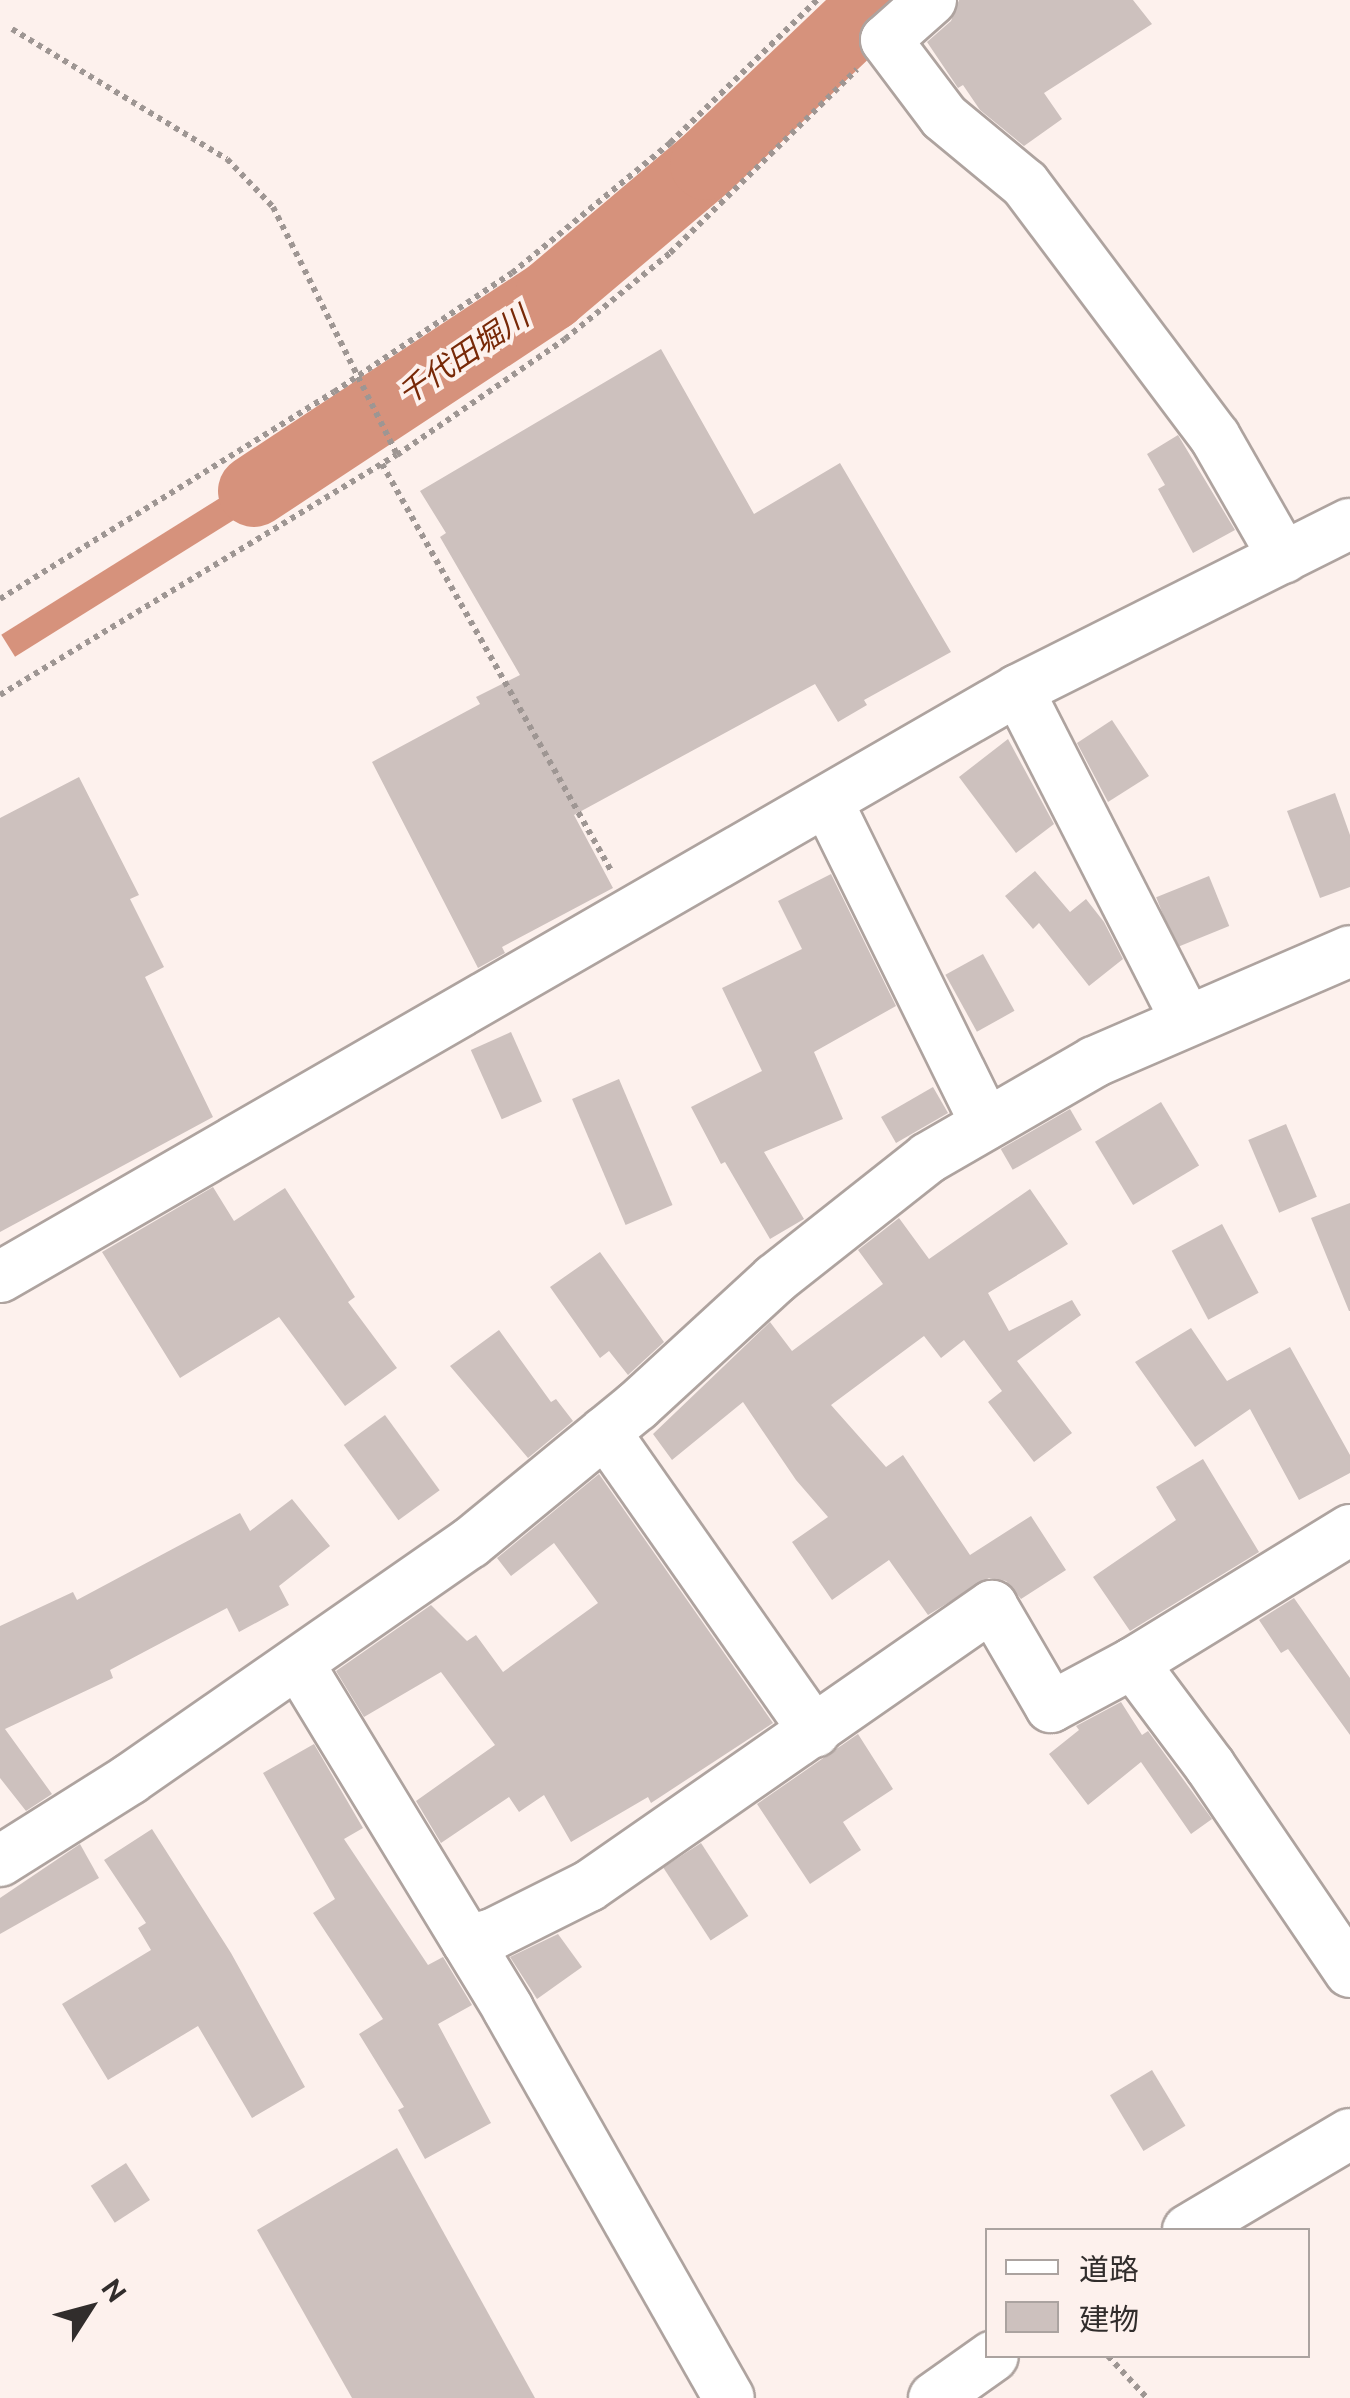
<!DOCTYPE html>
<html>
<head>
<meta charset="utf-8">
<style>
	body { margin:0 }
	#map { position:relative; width:1350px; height:2398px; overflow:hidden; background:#fdf1ed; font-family:Ubuntu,"Noto Sans JP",sans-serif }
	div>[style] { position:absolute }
	.water>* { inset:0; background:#d6927c; transform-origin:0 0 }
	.river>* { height:72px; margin:-36px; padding:0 36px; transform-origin:36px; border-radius:36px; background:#d6927c }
	.building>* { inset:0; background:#cdc1be; transform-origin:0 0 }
	.path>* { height:6px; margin-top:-3px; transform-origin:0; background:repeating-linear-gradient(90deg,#9e9693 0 5px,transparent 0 10px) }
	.roads { filter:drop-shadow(2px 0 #aea39f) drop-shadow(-2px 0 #aea39f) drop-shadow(0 2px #aea39f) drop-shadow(0 -2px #aea39f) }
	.minor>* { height:50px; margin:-25px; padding:0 25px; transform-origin:25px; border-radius:25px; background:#fff }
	span { translate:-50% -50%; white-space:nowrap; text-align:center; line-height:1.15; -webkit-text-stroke:8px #fdf1ed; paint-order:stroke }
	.water-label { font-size:30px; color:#782908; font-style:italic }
	.legend { position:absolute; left:985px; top:2228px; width:325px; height:130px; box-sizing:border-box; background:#fdf1ed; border:2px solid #aba3a0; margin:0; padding:12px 18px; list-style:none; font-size:30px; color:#312d2c }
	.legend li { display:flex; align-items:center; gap:20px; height:50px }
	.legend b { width:50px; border:2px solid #aba3a0 }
	.north { position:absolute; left:40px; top:2258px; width:100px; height:100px; -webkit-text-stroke:8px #fdf1ed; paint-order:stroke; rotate:54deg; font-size:28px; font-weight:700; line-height:40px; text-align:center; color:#312d2c }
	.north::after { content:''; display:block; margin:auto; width:35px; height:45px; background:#312d2c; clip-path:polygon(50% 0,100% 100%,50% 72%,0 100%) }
</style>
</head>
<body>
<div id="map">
	<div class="water">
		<i style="left:332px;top:428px;width:26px;height:390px;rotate:58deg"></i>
	</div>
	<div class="river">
		<i style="left:254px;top:491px;width:356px;rotate:-33.4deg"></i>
		<i style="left:551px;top:295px;width:203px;rotate:-40.2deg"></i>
		<i style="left:706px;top:164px;width:238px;rotate:-43.6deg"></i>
	</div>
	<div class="building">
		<i style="clip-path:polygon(959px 0,1133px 0,1152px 24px,1044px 93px,1062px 119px,1024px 146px,980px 110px,963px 85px,958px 88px,927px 42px,951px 21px)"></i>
		<i style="clip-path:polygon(661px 349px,754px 514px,840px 463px,951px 652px,864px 700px,867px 705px,838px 722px,815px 684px,574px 815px,613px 888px,502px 947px,505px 953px,478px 968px,372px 762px,480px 704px,476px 697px,520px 675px,440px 537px,446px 533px,420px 491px)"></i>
		<i style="clip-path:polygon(1178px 435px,1235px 530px,1193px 553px,1158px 489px,1165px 485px,1147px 454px)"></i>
		<i style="clip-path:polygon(1112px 720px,1149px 776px,1108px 802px,1077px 743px)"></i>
		<i style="clip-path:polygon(1008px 739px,1054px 824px,1016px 853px,959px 777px)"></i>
		<i style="clip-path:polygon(79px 777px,139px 895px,130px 899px,164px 967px,145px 977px,213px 1117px,0 1232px,0 818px)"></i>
		<i style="clip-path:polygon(1335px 793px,1350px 835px,1350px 887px,1320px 898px,1287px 811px)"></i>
		<i style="clip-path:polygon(1035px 871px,1070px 912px,1086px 899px,1104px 922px,1123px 959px,1089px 986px,1039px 923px,1033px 929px,1005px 896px)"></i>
		<i style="clip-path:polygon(831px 874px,896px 1006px,814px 1052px,843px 1119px,764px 1152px,804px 1219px,770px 1239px,725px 1162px,721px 1164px,691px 1107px,762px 1071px,722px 988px,802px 949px,778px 901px)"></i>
		<i style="left:1209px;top:876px;width:54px;height:57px;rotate:68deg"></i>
		<i style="left:983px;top:954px;width:65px;height:43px;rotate:61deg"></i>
		<i style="left:511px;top:1032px;width:76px;height:44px;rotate:66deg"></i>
		<i style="left:619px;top:1079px;width:137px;height:51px;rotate:67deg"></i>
		<i style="left:933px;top:1087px;width:30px;height:60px;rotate:60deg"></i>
		<i style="left:1161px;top:1102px;width:74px;height:77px;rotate:59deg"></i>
		<i style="left:1070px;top:1109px;width:24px;height:80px;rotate:60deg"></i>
		<i style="left:1286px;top:1124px;width:79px;height:41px;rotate:67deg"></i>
		<i style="clip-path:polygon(213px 1187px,234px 1221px,285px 1188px,355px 1297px,348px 1302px,397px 1368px,345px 1406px,279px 1317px,180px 1378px,102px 1252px)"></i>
		<i style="clip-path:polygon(1030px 1189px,1068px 1244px,988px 1293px,1009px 1331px,1072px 1300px,1081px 1315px,1017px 1361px,1072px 1433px,1034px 1462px,988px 1402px,1002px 1391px,964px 1340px,941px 1358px,924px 1336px,831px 1405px,886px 1467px,903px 1455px,970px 1555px,1031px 1516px,1066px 1570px,1021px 1599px,1006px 1581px,989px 1578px,928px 1615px,889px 1560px,832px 1600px,792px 1542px,828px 1517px,796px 1480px,743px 1402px,672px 1460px,653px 1434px,770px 1322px,792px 1351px,883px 1284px,858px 1250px,899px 1218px,929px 1259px)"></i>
		<i style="clip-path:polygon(1350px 1203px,1350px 1311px,1349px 1311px,1311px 1218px)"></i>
		<i style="left:1222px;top:1224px;width:78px;height:57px;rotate:62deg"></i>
		<i style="clip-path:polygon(600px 1252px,664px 1342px,628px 1375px,609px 1351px,600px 1358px,550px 1287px)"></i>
		<i style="clip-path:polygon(1191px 1328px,1227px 1381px,1290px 1347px,1350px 1455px,1350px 1473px,1299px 1500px,1250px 1409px,1195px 1447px,1135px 1362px)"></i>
		<i style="clip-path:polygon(499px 1330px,551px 1402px,556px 1399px,573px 1421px,528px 1458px,450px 1366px)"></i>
		<i style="left:385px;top:1415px;width:93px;height:51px;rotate:54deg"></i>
		<i style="clip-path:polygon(1203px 1459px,1259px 1552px,1130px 1631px,1093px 1577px,1176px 1520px,1156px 1487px)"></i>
		<i style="clip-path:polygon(599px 1474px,773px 1723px,651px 1803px,648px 1797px,571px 1842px,544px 1795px,519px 1812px,509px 1797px,441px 1843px,416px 1801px,495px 1745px,441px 1672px,364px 1717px,336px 1671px,431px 1605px,467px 1641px,476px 1635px,503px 1672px,598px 1603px,554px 1543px,511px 1576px,497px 1558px)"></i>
		<i style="clip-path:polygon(292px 1499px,330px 1546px,279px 1586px,289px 1605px,239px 1632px,227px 1608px,110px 1670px,113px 1678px,5px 1729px,52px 1794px,26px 1811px,0 1778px,0 1626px,73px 1592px,77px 1600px,240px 1513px,250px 1531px)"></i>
		<i style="clip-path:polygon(1294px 1598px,1350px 1678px,1350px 1735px,1288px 1649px,1281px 1653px,1259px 1620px)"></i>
		<i style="clip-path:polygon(1121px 1702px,1142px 1735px,1148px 1731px,1212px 1819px,1191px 1834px,1141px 1762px,1088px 1805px,1049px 1754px,1079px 1730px,1076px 1726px)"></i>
		<i style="clip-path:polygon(858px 1734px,893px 1789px,843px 1822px,861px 1850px,810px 1884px,757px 1804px)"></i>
		<i style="clip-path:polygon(314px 1744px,363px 1828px,344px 1839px,428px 1965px,443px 1957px,472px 2005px,438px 2024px,491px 2123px,425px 2159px,398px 2110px,404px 2107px,359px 2034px,383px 2019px,313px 1913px,335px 1899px,263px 1773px)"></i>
		<i style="clip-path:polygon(152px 1829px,231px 1953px,305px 2087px,252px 2118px,198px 2026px,108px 2080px,62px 2004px,151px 1950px,138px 1928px,146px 1923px,104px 1860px)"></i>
		<i style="left:701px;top:1843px;width:87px;height:45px;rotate:57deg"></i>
		<i style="clip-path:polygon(80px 1844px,99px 1878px,0 1934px,0 1898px)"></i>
		<i style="clip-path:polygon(558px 1934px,582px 1967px,537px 1999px,510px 1957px)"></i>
		<i style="left:1152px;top:2070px;width:65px;height:49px;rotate:59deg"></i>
		<i style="clip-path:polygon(397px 2148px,535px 2398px,352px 2398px,257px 2230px)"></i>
		<i style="left:126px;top:2163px;width:44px;height:42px;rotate:57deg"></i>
	</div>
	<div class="path">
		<i style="left:12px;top:29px;width:251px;rotate:31.2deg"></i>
		<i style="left:227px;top:159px;width:66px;rotate:46.2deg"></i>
		<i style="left:273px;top:207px;width:277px;rotate:63.4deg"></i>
		<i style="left:382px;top:464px;width:468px;rotate:60.6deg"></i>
		<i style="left:0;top:599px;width:393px;rotate:-31.8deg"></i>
		<i style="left:334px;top:392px;width:214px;rotate:-33.8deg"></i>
		<i style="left:512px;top:273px;width:205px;rotate:-39.4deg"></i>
		<i style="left:670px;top:143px;width:205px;rotate:-44.2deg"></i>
		<i style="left:0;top:695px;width:464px;rotate:-31.2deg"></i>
		<i style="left:397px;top:455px;width:204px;rotate:-34.6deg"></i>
		<i style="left:565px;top:339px;width:136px;rotate:-39.3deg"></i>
		<i style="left:670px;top:253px;width:262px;rotate:-44.5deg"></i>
		<i style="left:1108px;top:2356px;width:57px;rotate:47.1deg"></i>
	</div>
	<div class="roads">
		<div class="minor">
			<i style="left:931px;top:0;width:60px;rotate:138.4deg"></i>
			<i style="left:886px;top:40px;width:96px;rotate:53deg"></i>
			<i style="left:944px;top:117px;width:105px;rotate:39.6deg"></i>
			<i style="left:1025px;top:184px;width:316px;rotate:53.1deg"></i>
			<i style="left:1215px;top:437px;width:139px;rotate:60.3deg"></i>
			<i style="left:1018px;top:690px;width:370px;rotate:63deg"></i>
			<i style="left:827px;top:801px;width:360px;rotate:63.8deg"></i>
			<i style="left:0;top:1277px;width:1175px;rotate:-29.97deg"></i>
			<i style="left:1018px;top:690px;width:371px;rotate:-26.6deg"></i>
			<i style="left:605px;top:1432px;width:366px;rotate:55deg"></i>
			<i style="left:1350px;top:1530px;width:255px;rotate:148.5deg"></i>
			<i style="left:1133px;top:1663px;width:129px;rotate:53.2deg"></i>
			<i style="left:1210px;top:1766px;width:249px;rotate:55.8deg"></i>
			<i style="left:298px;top:1663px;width:405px;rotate:58.7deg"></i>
			<i style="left:508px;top:2009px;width:447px;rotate:60.4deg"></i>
			<i style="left:0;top:1861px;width:154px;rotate:-32.2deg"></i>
			<i style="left:130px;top:1779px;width:414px;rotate:-34.8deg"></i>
			<i style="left:470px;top:1543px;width:216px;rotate:-39.4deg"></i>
			<i style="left:637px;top:1406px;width:188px;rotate:-42.6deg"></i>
			<i style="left:775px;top:1279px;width:195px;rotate:-38.3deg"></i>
			<i style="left:928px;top:1158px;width:192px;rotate:-30deg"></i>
			<i style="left:1094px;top:1062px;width:279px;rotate:-23.4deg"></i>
			<i style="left:467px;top:1941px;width:27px;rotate:-15deg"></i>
			<i style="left:493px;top:1934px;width:107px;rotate:-26.6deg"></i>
			<i style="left:589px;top:1886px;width:491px;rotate:-34.8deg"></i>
			<i style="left:992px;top:1606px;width:117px;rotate:59.7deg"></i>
			<i style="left:1051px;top:1707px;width:93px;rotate:-28.2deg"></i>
			<i style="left:1188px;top:2230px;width:188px;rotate:-30.7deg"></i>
			<i style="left:934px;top:2398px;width:72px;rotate:-35.4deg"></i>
		</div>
	</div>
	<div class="water-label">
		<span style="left:463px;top:355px;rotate:-34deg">千代田堀川</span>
	</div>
	<ul class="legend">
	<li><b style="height:12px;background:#fff"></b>道路</li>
	<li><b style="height:28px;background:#cdc1be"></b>建物</li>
	</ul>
	<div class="north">N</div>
</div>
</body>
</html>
